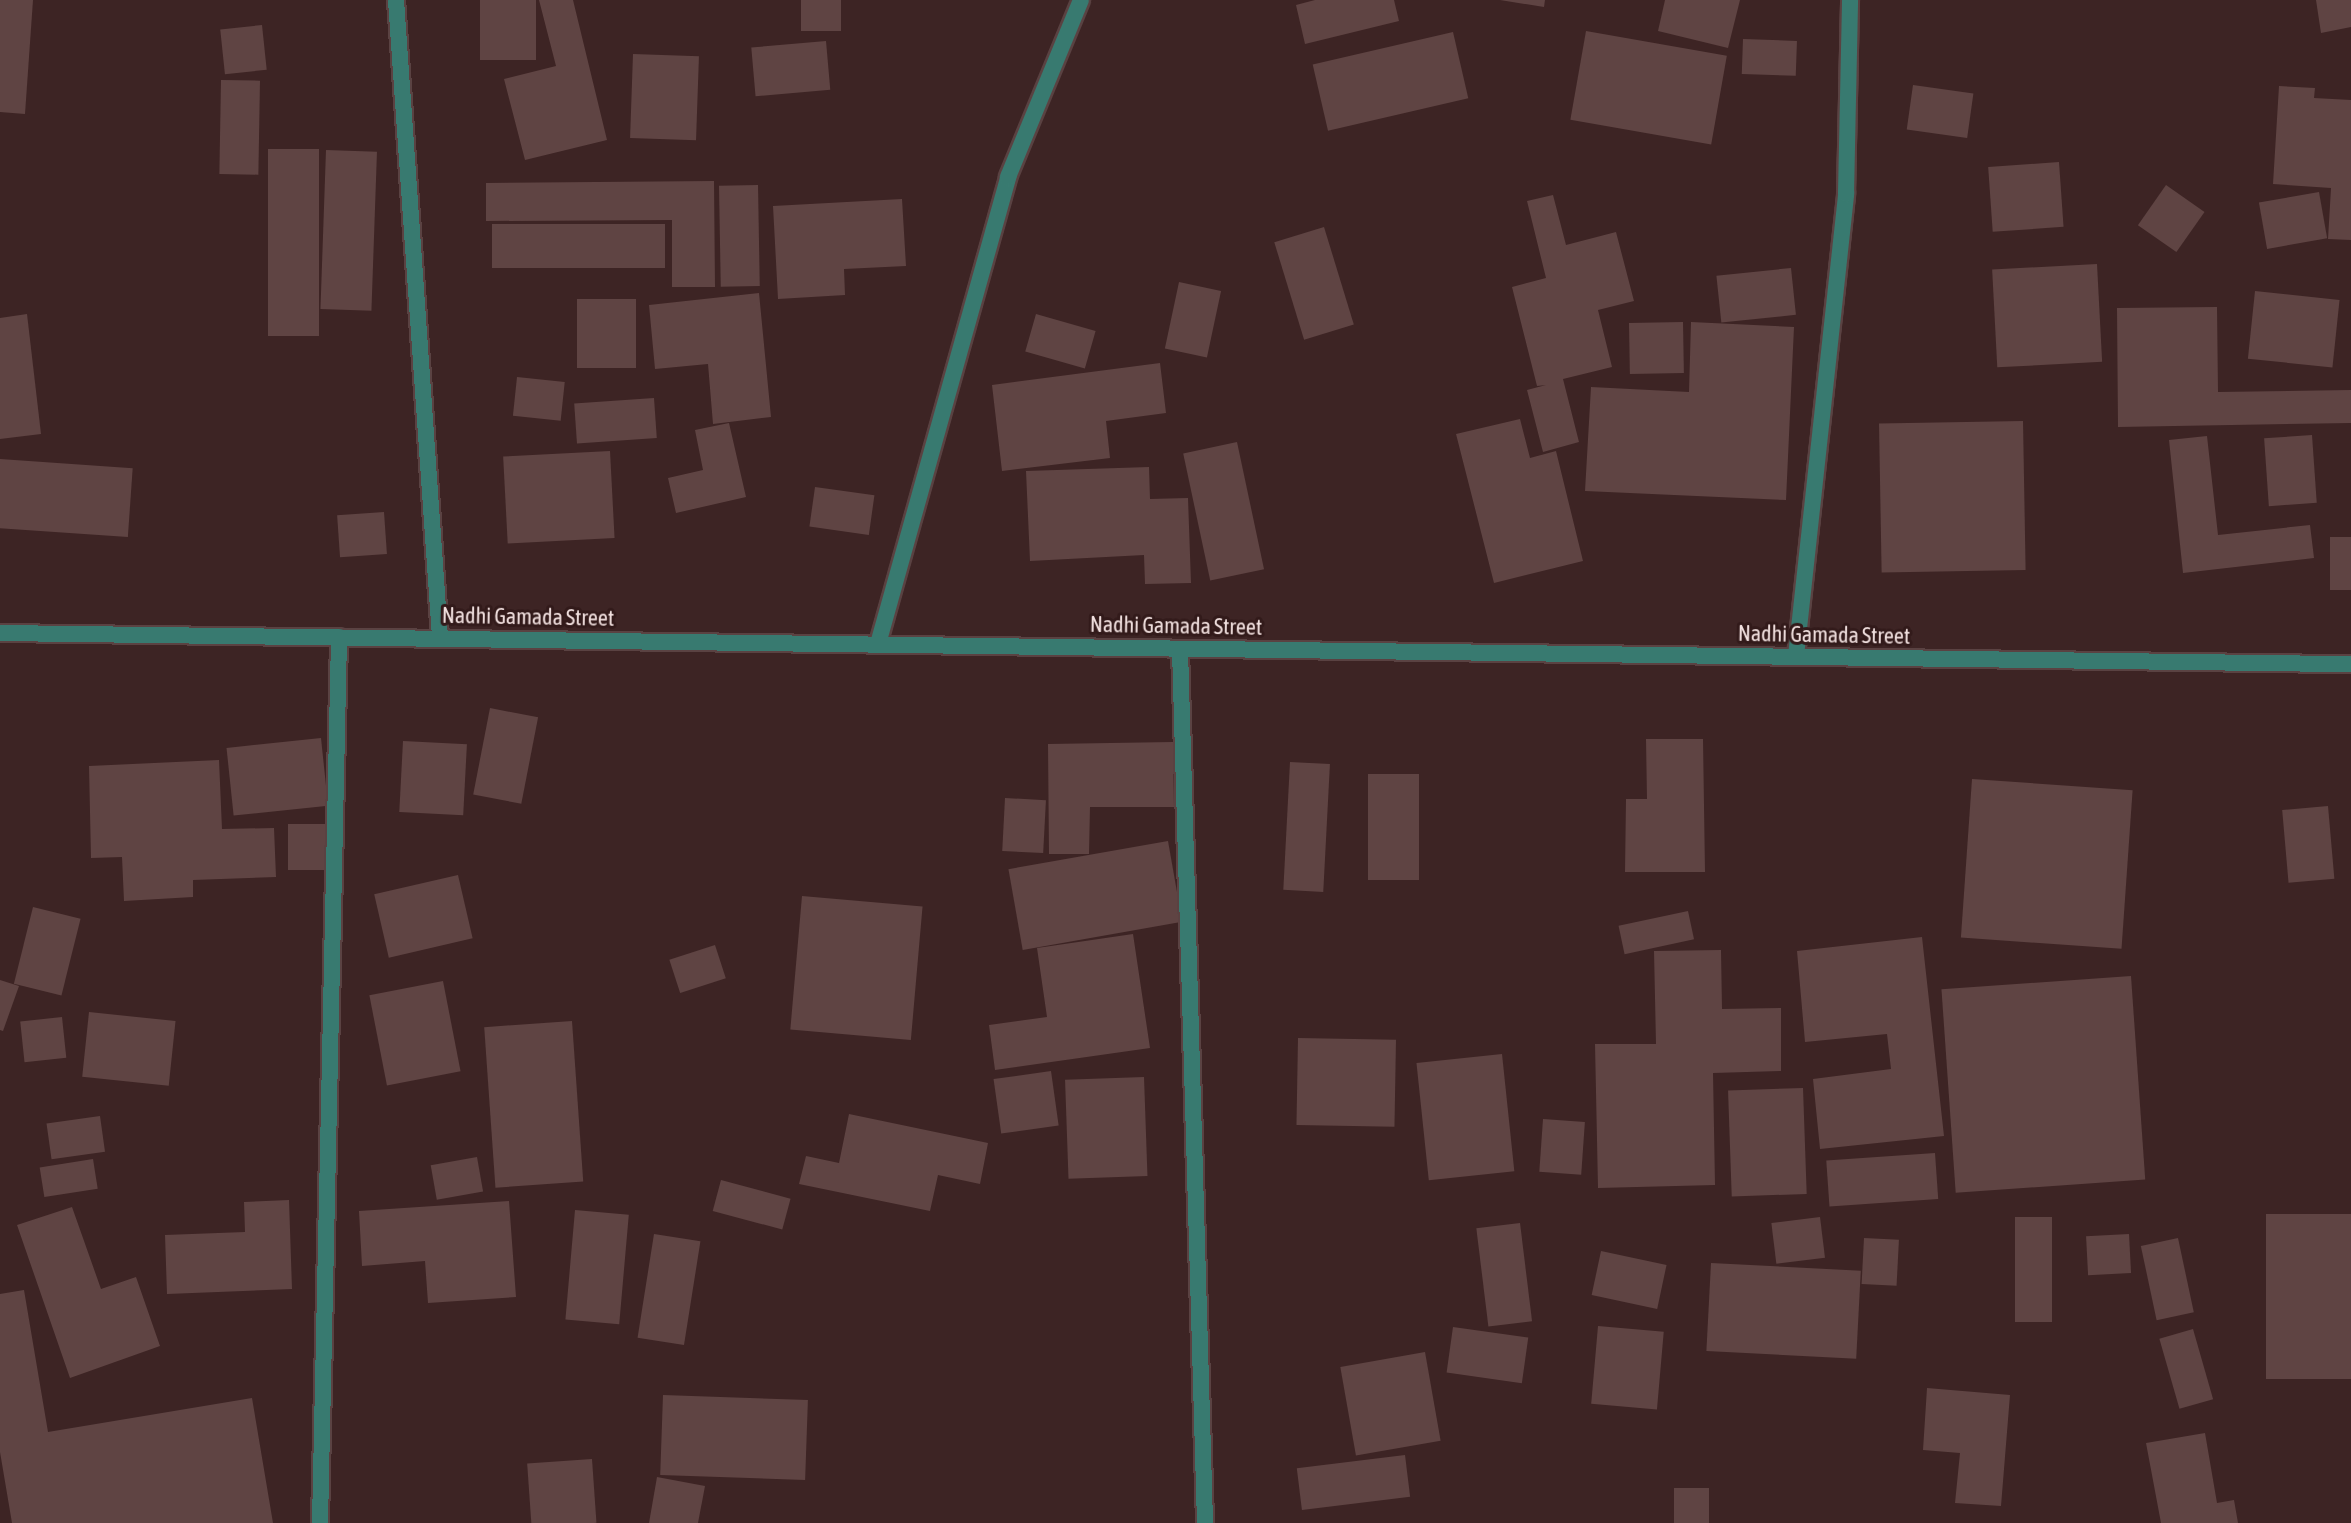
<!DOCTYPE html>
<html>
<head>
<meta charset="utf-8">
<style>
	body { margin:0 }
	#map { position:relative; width:2351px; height:1523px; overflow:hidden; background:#3d2424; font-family:"Asap Condensed",sans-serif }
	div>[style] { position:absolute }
	.building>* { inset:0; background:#5f4443; transform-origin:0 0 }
	.roads { filter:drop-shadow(2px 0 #5a4242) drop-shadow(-2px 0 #5a4242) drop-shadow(0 2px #5a4242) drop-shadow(0 -2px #5a4242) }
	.minor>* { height:16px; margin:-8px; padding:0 8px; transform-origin:8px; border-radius:8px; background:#387a70 }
	.tertiary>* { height:16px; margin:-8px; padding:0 8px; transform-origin:8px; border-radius:8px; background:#387a70 }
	span { translate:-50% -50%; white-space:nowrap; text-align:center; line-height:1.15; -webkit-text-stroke:6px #321a1a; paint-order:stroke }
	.street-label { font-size:22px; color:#f1e0df }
</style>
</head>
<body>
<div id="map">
	<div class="building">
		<i style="clip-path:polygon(0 0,33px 0,25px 114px,0 112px)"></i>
		<i style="left:480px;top:0;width:56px;height:60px"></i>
		<i style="clip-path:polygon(539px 0,573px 0,607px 140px,525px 160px,504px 79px,556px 66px)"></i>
		<i style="left:801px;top:0;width:40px;height:31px"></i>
		<i style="clip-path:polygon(1315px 0,1394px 0,1399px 21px,1305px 44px,1296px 5px)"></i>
		<i style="clip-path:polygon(1500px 0,1545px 0,1544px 7px)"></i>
		<i style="clip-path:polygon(1665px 0,1740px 0,1728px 48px,1658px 31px)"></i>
		<i style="clip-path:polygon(2316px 0,2351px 0,2351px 27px,2321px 33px)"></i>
		<i style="left:262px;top:25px;width:45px;height:42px;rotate:84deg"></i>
		<i style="left:1586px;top:31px;width:143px;height:90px;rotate:10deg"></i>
		<i style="left:1453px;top:32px;width:68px;height:144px;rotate:77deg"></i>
		<i style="left:1743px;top:39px;width:54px;height:35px;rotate:2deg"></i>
		<i style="left:826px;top:41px;width:49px;height:75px;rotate:85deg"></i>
		<i style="left:633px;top:54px;width:66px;height:84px;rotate:2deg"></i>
		<i style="left:221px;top:80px;width:39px;height:94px;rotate:1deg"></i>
		<i style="left:1913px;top:85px;width:61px;height:45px;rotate:8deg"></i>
		<i style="clip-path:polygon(2279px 86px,2315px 88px,2314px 98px,2351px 100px,2351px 240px,2328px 239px,2331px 188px,2273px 184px)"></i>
		<i style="left:268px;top:149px;width:51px;height:187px"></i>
		<i style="left:326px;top:150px;width:51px;height:159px;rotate:2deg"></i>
		<i style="left:2059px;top:162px;width:65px;height:71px;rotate:86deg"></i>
		<i style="clip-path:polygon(714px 181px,715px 287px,672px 287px,672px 220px,486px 221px,486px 183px)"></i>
		<i style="left:758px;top:185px;width:101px;height:39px;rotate:89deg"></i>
		<i style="left:2166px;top:185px;width:47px;height:49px;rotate:35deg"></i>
		<i style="left:2319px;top:192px;width:47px;height:61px;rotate:80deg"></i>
		<i style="clip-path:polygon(1553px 195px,1566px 245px,1616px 232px,1634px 301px,1598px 310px,1612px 367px,1563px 379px,1579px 442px,1543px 452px,1527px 390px,1546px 385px,1537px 386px,1512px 287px,1546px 278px,1527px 201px)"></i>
		<i style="clip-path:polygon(902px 199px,906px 266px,844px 269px,845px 295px,778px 299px,773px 206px)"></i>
		<i style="left:665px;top:224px;width:44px;height:173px;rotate:90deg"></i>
		<i style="left:1324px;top:227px;width:102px;height:52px;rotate:73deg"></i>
		<i style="left:2097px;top:264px;width:98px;height:105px;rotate:87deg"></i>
		<i style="left:1791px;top:268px;width:47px;height:75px;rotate:84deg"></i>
		<i style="left:1179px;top:282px;width:43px;height:68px;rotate:12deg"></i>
		<i style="left:2255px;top:291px;width:85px;height:68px;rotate:6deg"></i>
		<i style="clip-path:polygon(759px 293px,771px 417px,713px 424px,708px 364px,655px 369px,649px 305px)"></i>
		<i style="left:577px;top:299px;width:59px;height:69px"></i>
		<i style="clip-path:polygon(2217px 307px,2218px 392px,2351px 390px,2351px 423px,2118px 427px,2117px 308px)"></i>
		<i style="clip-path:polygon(27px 314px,41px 434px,0 439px,0 318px)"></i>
		<i style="left:1036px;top:314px;width:62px;height:39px;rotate:16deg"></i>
		<i style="left:1683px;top:322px;width:51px;height:54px;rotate:89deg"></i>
		<i style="clip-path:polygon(1691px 322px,1794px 327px,1786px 500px,1585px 491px,1591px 387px,1689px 392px)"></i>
		<i style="clip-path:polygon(1160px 363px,1166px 413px,1106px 421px,1110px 458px,1002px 471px,992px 385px)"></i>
		<i style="left:517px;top:377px;width:48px;height:39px;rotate:6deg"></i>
		<i style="left:654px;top:398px;width:40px;height:80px;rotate:86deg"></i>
		<i style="clip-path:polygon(1520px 419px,1530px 458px,1556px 451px,1583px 561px,1494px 583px,1456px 434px)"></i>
		<i style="left:2023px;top:421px;width:149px;height:144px;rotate:89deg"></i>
		<i style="clip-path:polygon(729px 423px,746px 497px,676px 513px,668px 478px,703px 470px,695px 430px)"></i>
		<i style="left:2312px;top:435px;width:68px;height:48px;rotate:86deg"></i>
		<i style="clip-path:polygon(2207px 436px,2218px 535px,2310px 525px,2314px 558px,2183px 573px,2169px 440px)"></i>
		<i style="left:1237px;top:442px;width:130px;height:55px;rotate:78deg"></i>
		<i style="left:610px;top:451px;width:87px;height:107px;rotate:87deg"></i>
		<i style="left:0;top:459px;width:133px;height:69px;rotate:4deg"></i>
		<i style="clip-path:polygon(1149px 467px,1150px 499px,1188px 498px,1191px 583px,1145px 584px,1144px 555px,1030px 561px,1026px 471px)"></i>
		<i style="left:815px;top:487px;width:60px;height:40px;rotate:8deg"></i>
		<i style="left:384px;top:512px;width:42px;height:47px;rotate:86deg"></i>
		<i style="left:2330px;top:537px;width:21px;height:53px"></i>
		<i style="left:490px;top:708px;width:49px;height:88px;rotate:11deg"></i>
		<i style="left:321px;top:738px;width:68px;height:95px;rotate:84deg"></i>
		<i style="clip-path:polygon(1646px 739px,1703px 739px,1705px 872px,1625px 872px,1626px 799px,1647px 799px)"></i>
		<i style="left:403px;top:741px;width:64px;height:71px;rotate:3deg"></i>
		<i style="clip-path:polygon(1173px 742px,1174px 807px,1090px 807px,1089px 854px,1049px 854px,1048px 744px)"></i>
		<i style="clip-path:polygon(219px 760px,222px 829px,274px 828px,276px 877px,193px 880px,193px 897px,124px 901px,122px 857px,91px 858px,89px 766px)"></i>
		<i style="left:1290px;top:762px;width:40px;height:128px;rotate:3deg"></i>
		<i style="left:1368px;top:774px;width:51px;height:106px"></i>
		<i style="left:1972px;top:779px;width:161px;height:159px;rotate:4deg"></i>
		<i style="left:1005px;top:798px;width:41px;height:53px;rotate:3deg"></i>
		<i style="left:2328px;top:806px;width:73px;height:46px;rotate:85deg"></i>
		<i style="left:327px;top:824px;width:46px;height:39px;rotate:90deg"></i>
		<i style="left:1168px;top:841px;width:82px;height:162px;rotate:80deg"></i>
		<i style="left:458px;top:875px;width:65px;height:86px;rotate:77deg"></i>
		<i style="left:802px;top:896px;width:121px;height:134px;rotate:5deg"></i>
		<i style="left:33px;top:907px;width:49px;height:79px;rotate:14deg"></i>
		<i style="left:1688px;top:911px;width:29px;height:71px;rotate:78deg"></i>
		<i style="clip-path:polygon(1133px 934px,1150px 1048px,995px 1070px,989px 1025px,1047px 1017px,1037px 948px)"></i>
		<i style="clip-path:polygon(1922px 937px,1944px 1136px,1820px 1149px,1813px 1079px,1891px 1069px,1887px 1034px,1805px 1042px,1797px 951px)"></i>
		<i style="left:715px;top:945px;width:35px;height:48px;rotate:72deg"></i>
		<i style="clip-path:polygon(1721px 950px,1722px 1009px,1781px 1008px,1781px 1071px,1713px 1073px,1715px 1185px,1598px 1188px,1595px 1044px,1656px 1044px,1654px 951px)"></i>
		<i style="left:2131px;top:976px;width:204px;height:190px;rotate:86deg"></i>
		<i style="clip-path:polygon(0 980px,19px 986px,3px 1031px,0 1030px)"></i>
		<i style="left:443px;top:981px;width:92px;height:75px;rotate:79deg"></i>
		<i style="left:89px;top:1012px;width:87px;height:65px;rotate:6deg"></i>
		<i style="left:62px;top:1017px;width:41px;height:42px;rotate:84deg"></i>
		<i style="left:572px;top:1021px;width:161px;height:88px;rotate:86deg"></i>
		<i style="left:1298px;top:1038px;width:98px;height:87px;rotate:1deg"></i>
		<i style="left:1502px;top:1054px;width:118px;height:86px;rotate:84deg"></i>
		<i style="left:1051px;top:1071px;width:55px;height:58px;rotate:82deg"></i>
		<i style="left:1144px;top:1077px;width:99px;height:79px;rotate:88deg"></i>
		<i style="left:1803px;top:1088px;width:106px;height:75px;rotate:88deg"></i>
		<i style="clip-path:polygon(849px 1114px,988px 1143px,980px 1184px,938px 1175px,930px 1211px,799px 1184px,806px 1156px,839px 1163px)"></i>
		<i style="left:100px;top:1116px;width:36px;height:54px;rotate:82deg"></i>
		<i style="left:1543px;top:1119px;width:42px;height:53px;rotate:4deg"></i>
		<i style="left:1935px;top:1153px;width:46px;height:109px;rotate:86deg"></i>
		<i style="left:477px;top:1157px;width:35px;height:47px;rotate:80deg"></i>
		<i style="left:93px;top:1159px;width:30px;height:54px;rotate:81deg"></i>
		<i style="left:721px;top:1180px;width:72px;height:32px;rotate:15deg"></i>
		<i style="clip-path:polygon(289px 1200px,292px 1289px,167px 1294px,165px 1235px,245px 1232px,244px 1202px)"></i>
		<i style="clip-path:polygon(509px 1201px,516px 1297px,428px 1303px,425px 1261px,362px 1266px,359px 1211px)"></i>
		<i style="clip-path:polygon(72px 1207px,101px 1289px,136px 1277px,160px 1346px,70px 1378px,17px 1225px)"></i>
		<i style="left:575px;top:1210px;width:54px;height:110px;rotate:5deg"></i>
		<i style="left:2351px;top:1214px;width:165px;height:85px;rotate:90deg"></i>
		<i style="left:1820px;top:1217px;width:41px;height:49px;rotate:83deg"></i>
		<i style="left:2052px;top:1217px;width:105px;height:37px;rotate:90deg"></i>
		<i style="left:1520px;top:1223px;width:99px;height:44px;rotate:83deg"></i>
		<i style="left:654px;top:1234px;width:47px;height:105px;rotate:9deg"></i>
		<i style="left:2129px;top:1234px;width:39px;height:43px;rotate:87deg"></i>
		<i style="left:1864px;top:1238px;width:35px;height:46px;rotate:3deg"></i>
		<i style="left:2178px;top:1238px;width:76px;height:38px;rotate:78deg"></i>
		<i style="left:1601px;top:1251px;width:67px;height:45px;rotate:12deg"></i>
		<i style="left:1711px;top:1263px;width:150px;height:88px;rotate:3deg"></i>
		<i style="clip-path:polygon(24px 1290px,48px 1432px,252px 1398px,273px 1523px,12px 1523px,0 1452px,0 1294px)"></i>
		<i style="left:1598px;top:1326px;width:66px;height:78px;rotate:5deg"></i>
		<i style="left:1453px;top:1327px;width:76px;height:46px;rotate:8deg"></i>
		<i style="left:2193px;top:1329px;width:73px;height:35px;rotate:74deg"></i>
		<i style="left:1425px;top:1352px;width:90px;height:86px;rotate:80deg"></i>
		<i style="clip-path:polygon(1927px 1388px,2010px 1395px,2001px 1506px,1955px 1503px,1960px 1453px,1923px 1450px)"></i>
		<i style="left:663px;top:1395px;width:145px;height:80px;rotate:2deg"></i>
		<i style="clip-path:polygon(2205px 1433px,2217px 1503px,2234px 1500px,2238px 1523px,2161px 1523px,2146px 1443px)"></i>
		<i style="left:1405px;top:1455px;width:42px;height:109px;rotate:83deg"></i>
		<i style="left:592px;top:1459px;width:64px;height:65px;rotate:86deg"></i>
		<i style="clip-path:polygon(657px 1477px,705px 1486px,698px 1523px,649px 1523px)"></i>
		<i style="left:1709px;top:1488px;width:35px;height:35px;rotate:90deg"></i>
	</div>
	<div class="roads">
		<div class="minor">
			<i style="left:396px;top:0;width:640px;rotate:86.05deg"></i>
			<i style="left:878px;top:644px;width:485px;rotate:-74.4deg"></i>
			<i style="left:1008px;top:177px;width:191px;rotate:-67.6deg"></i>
			<i style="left:1180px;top:649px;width:874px;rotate:88.36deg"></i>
			<i style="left:1796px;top:656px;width:465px;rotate:-83.8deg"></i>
			<i style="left:1846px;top:194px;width:194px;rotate:-88.8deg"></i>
			<i style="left:320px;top:1523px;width:886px;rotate:-88.77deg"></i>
		</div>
		<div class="tertiary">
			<i style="left:0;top:633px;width:2351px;rotate:0.76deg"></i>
		</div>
	</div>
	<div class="street-label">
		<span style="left:528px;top:617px;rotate:1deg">Nadhi Gamada Street</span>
		<span style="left:1176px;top:626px;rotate:1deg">Nadhi Gamada Street</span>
		<span style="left:1824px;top:635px;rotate:1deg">Nadhi Gamada Street</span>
	</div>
</div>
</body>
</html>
